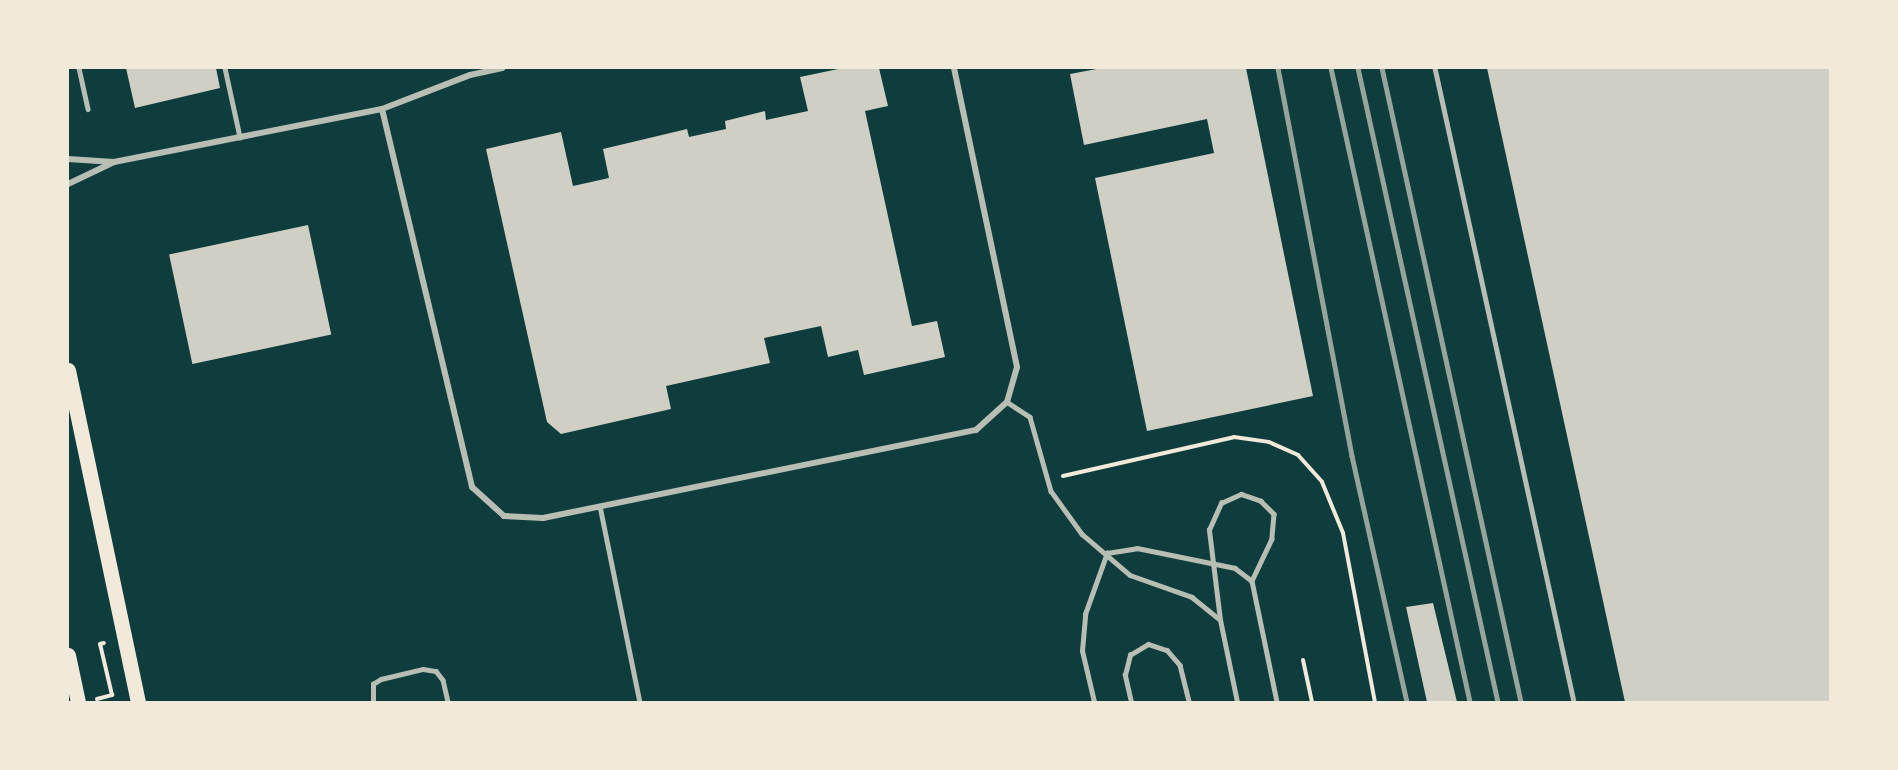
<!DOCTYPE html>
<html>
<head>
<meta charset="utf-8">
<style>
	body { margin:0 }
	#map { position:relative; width:1898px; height:770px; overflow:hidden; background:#0f3d3e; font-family:Rubik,sans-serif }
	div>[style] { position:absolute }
	.building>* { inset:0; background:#cfcfc3; transform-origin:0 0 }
	.path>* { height:4px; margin:-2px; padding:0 2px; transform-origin:2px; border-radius:2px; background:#f1e9da }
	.service>* { height:4.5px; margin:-2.25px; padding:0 2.25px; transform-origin:2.25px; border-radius:2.25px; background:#b8beb3 }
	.minor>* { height:6px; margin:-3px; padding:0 3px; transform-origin:3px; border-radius:3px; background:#b8beb3 }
	.primary>* { height:15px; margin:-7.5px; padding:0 7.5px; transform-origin:7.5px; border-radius:7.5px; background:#f1e9da }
	.rail>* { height:4.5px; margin:-2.25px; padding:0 2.25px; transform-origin:2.25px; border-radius:2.25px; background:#97a49c }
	span { translate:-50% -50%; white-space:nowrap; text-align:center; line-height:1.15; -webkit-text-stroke:4.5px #f1e9da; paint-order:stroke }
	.frame { position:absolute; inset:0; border:69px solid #f1e9da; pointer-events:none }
</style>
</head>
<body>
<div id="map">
	<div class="building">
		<i style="clip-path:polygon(126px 68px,216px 68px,220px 88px,135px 108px)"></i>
		<i style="clip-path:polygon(843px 68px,879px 68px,888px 106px,865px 111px,912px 326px,937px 321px,945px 357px,864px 375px,858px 350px,828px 357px,821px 326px,764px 338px,770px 363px,666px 386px,671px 409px,561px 434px,547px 422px,486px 149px,561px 132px,573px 186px,609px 178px,603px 149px,687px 129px,689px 137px,726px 129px,725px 121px,765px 111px,766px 120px,808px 111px,800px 77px)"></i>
		<i style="clip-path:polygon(1102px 68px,1246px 68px,1313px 396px,1147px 431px,1095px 178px,1214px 153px,1207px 119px,1084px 145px,1070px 74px)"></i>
		<i style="clip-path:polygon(1487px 68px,1830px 68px,1830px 702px,1625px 702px)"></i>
		<i style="left:308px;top:225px;width:112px;height:142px;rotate:78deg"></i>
		<i style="clip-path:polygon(1433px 603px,1457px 702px,1427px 702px,1406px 607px)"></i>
	</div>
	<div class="path">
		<i style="left:1063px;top:476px;width:175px;rotate:-12.8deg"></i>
		<i style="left:1234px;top:437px;width:35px;rotate:8deg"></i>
		<i style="left:1269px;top:442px;width:32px;rotate:24deg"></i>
		<i style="left:1298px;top:455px;width:36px;rotate:48deg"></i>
		<i style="left:1322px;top:482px;width:55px;rotate:67.6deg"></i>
		<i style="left:1343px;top:533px;width:172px;rotate:79.3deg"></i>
		<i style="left:1303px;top:660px;width:43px;rotate:77.9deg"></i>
		<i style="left:97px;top:699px;width:16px;rotate:-15deg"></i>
		<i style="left:112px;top:695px;width:52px;rotate:-103.2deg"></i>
		<i style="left:100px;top:644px;width:4px;rotate:-14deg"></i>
	</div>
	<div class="service">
		<i style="left:79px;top:68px;width:42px;rotate:77.6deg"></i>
		<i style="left:225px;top:68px;width:71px;rotate:77.7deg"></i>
		<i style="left:1435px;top:68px;width:649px;rotate:77.63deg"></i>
		<i style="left:1007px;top:402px;width:27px;rotate:33deg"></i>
		<i style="left:1030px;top:417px;width:77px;rotate:74.2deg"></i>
		<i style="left:1051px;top:491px;width:53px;rotate:54.2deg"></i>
		<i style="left:1082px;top:534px;width:63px;rotate:40.5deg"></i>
		<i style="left:1130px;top:575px;width:66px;rotate:19.5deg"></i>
		<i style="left:1192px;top:597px;width:36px;rotate:39deg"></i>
		<i style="left:600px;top:506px;width:200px;rotate:78.5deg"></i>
		<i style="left:1107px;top:553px;width:30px;rotate:-9deg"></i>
		<i style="left:1137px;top:548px;width:100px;rotate:11.5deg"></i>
		<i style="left:1235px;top:568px;width:21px;rotate:37deg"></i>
		<i style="left:1252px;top:581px;width:124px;rotate:78.3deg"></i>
		<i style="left:373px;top:702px;width:18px;rotate:-90deg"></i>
		<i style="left:373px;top:684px;width:9px;rotate:-32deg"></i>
		<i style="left:381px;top:679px;width:43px;rotate:-13.4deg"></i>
		<i style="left:423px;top:669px;width:13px;rotate:9deg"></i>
		<i style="left:436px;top:671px;width:11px;rotate:52deg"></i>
		<i style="left:443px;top:680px;width:23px;rotate:77deg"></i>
		<i style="left:1094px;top:702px;width:52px;rotate:-103.2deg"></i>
		<i style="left:1082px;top:651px;width:37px;rotate:-85deg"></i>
		<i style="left:1085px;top:614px;width:65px;rotate:-70.2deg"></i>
		<i style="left:1131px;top:702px;width:28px;rotate:-103deg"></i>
		<i style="left:1125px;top:675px;width:21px;rotate:-76deg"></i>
		<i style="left:1130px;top:655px;width:21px;rotate:-31deg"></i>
		<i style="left:1148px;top:644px;width:20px;rotate:18deg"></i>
		<i style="left:1167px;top:650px;width:20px;rotate:49deg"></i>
		<i style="left:1180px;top:665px;width:38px;rotate:76deg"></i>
		<i style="left:1237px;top:702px;width:84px;rotate:-101.7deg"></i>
		<i style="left:1220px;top:620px;width:91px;rotate:-97deg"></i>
		<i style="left:1209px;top:530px;width:30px;rotate:-66deg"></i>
		<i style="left:1221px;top:503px;width:22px;rotate:-24deg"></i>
		<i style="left:1241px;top:494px;width:21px;rotate:19deg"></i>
		<i style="left:1261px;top:501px;width:18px;rotate:45deg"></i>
		<i style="left:1274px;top:514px;width:25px;rotate:95deg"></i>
		<i style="left:1272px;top:539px;width:47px;rotate:115.5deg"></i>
	</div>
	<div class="minor">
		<i style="left:382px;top:109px;width:389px;rotate:76.6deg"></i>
		<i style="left:472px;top:487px;width:43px;rotate:42.2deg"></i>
		<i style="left:504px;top:516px;width:39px;rotate:3deg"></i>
		<i style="left:543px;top:518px;width:442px;rotate:-11.5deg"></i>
		<i style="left:976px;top:430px;width:42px;rotate:-42.1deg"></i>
		<i style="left:1007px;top:402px;width:36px;rotate:-74deg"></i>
		<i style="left:1017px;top:367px;width:306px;rotate:-101.9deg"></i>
		<i style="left:68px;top:159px;width:46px;rotate:3.7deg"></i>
		<i style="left:68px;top:184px;width:51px;rotate:-25.6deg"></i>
		<i style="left:114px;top:162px;width:273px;rotate:-11.2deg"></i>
		<i style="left:382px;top:109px;width:94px;rotate:-21.1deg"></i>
		<i style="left:470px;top:75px;width:33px;rotate:-12deg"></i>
	</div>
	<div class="primary">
		<i style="left:68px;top:370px;width:339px;rotate:78.1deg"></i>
		<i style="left:68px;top:655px;width:48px;rotate:78deg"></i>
	</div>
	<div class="rail">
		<i style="left:1278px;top:68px;width:395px;rotate:79.2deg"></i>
		<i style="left:1352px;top:456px;width:252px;rotate:77.4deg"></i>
		<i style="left:1331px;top:68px;width:649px;rotate:77.63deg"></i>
		<i style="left:1358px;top:68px;width:649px;rotate:77.55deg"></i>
		<i style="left:1382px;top:68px;width:649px;rotate:77.63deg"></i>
	</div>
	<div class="frame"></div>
</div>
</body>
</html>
